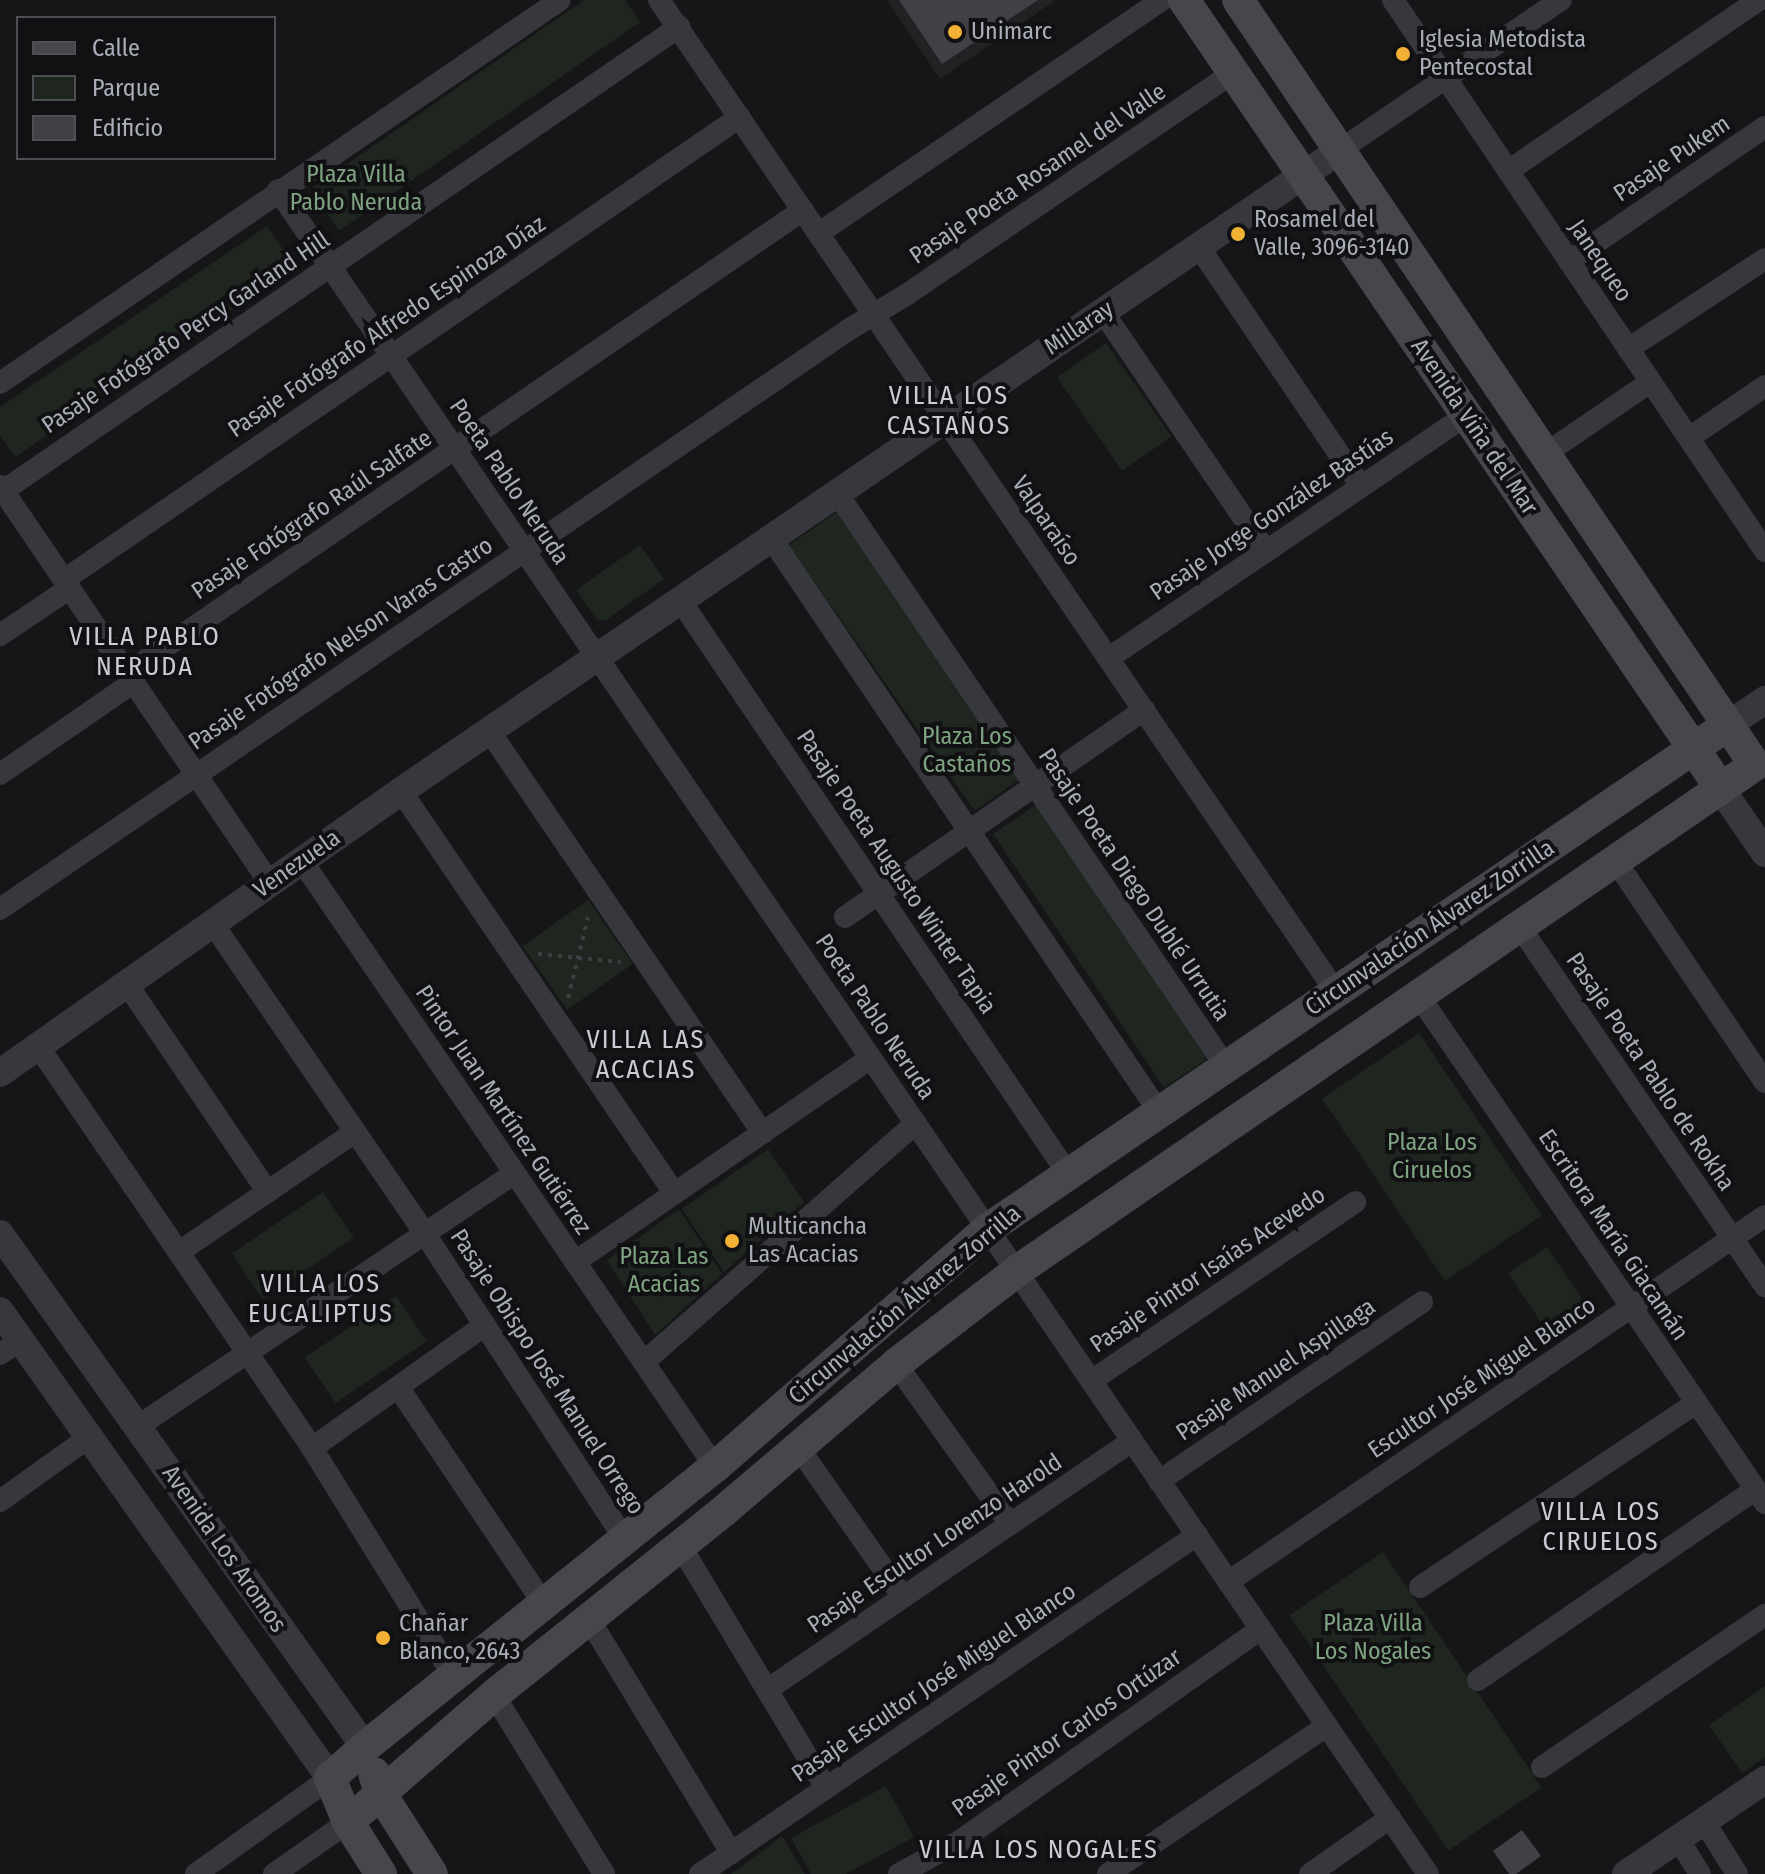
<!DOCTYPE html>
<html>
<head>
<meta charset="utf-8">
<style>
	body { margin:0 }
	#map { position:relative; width:1765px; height:1874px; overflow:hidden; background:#161618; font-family:"Fira Sans Condensed",sans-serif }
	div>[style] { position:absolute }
	.built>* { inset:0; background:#222225 }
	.green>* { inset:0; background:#1e261f; transform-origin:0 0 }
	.building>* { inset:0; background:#404145 }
	.path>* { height:4px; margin-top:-2px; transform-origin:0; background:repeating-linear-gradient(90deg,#3d3f44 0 4px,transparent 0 10px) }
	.minor>* { height:22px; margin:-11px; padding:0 11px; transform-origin:11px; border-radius:11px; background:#37383d }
	.tertiary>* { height:28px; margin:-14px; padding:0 14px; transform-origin:14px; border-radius:14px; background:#37383d }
	.secondary>* { height:32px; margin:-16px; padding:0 16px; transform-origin:16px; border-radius:16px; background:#45474d }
	.dots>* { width:22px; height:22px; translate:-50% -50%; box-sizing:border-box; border:4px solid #111113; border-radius:50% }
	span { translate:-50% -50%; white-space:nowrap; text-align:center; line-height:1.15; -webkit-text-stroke:8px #111113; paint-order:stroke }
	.poi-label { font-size:24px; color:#a8adb8 }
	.left { translate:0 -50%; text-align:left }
	.street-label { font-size:24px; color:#a8adb8 }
	.park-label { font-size:24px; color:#7fa381 }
	.neighbourhood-label { font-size:26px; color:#c9ccd4; letter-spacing:2px }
	.legend { position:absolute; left:16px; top:16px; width:260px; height:144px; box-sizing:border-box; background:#111113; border:2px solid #4d4f55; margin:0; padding:10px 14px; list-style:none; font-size:24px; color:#a8adb8 }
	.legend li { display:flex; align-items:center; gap:16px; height:40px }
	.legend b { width:40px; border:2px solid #4d4f55 }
</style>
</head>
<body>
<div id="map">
	<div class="built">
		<i style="clip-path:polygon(887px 0,1056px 0,940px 79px)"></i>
	</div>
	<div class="green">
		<i style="clip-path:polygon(584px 0,625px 0,640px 22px,339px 231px,311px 189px)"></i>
		<i style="clip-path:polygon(267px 226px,295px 267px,15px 457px,0 436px,0 407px)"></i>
		<i style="left:1106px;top:343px;width:114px;height:60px;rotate:55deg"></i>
		<i style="left:838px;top:511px;width:324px;height:60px;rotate:55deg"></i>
		<i style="clip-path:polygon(640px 545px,664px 579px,606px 620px,597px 620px,576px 590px)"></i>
		<i style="left:1036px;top:805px;width:306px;height:52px;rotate:56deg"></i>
		<i style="left:588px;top:900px;width:78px;height:80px;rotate:55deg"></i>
		<i style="left:1419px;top:1033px;width:220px;height:117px;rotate:56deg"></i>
		<i style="clip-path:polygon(768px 1149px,804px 1202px,724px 1272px,682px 1209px)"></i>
		<i style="left:323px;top:1192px;width:55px;height:110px;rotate:56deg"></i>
		<i style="clip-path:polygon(679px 1209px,722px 1274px,655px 1335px,607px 1260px)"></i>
		<i style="left:1547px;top:1247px;width:77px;height:47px;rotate:56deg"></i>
		<i style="left:396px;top:1296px;width:55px;height:110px;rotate:56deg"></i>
		<i style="left:1383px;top:1552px;width:284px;height:113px;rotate:56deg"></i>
		<i style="clip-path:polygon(1765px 1686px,1765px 1757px,1742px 1773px,1709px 1725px)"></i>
		<i style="clip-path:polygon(886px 1786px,914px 1837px,846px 1874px,811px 1874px,791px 1838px)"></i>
		<i style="clip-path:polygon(782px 1836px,805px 1874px,730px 1874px,731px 1874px)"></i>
	</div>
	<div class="building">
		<i style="clip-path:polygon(899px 0,1038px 0,942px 64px)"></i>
		<i style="clip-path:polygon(1522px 1830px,1541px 1856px,1516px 1874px,1509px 1874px,1493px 1851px)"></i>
	</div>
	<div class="path">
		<i style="left:538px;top:954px;width:83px;rotate:5.5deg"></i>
		<i style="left:568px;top:998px;width:83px;rotate:-76.1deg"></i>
	</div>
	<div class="minor">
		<i style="left:659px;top:0;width:1201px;rotate:55.69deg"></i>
		<i style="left:1393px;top:0;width:665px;rotate:55.98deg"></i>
		<i style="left:1340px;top:150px;width:267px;rotate:-34.2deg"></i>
		<i style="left:1508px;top:171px;width:304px;rotate:-34.3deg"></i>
		<i style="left:278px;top:190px;width:2039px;rotate:55.67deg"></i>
		<i style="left:819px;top:233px;width:415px;rotate:-34.2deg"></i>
		<i style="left:1199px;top:247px;width:289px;rotate:55.9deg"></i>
		<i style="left:1569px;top:261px;width:237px;rotate:-34.4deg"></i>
		<i style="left:1103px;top:312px;width:289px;rotate:55.7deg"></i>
		<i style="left:1628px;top:349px;width:164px;rotate:-33.3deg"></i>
		<i style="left:0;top:383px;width:678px;rotate:-34.37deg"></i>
		<i style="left:1689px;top:438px;width:92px;rotate:-34.4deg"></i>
		<i style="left:1545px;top:454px;width:127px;rotate:-34.4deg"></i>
		<i style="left:0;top:486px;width:480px;rotate:55.8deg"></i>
		<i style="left:0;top:493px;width:824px;rotate:-34.46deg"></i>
		<i style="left:837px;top:493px;width:693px;rotate:55.87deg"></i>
		<i style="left:771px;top:538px;width:693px;rotate:55.94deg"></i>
		<i style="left:64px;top:580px;width:819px;rotate:-34.41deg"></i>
		<i style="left:680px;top:600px;width:693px;rotate:55.94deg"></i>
		<i style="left:0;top:635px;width:84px;rotate:-33.9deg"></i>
		<i style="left:1109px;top:658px;width:432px;rotate:-34.2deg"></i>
		<i style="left:127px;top:673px;width:819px;rotate:-34.41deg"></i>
		<i style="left:490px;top:732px;width:485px;rotate:55.8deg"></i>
		<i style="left:0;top:774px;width:163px;rotate:-34.5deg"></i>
		<i style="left:401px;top:791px;width:486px;rotate:55.8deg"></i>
		<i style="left:1615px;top:860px;width:268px;rotate:56deg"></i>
		<i style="left:302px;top:861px;width:733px;rotate:55.72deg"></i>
		<i style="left:0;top:909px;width:1027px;rotate:-34.32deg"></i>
		<i style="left:848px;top:330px;width:68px;rotate:-31.1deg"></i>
		<i style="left:906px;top:295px;width:395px;rotate:-34.2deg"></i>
		<i style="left:845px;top:917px;width:364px;rotate:-34.7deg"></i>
		<i style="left:213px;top:924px;width:376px;rotate:55.6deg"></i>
		<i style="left:425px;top:1234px;width:366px;rotate:56.8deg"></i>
		<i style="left:1520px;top:927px;width:435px;rotate:55.7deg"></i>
		<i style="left:127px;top:984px;width:251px;rotate:55.9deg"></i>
		<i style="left:1419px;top:996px;width:614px;rotate:55.69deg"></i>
		<i style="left:38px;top:1046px;width:486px;rotate:55.7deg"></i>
		<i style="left:312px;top:1448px;width:266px;rotate:58.2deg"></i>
		<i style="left:179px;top:1252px;width:213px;rotate:-34.3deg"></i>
		<i style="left:575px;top:1262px;width:359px;rotate:-34.6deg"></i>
		<i style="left:0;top:1354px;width:25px;rotate:-34deg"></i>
		<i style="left:644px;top:1362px;width:362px;rotate:-41.3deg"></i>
		<i style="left:896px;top:1364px;width:196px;rotate:54.5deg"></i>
		<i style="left:1091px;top:1381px;width:319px;rotate:-34.1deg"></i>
		<i style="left:398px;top:1387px;width:260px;rotate:56.1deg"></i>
		<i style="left:137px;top:1427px;width:455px;rotate:-33.9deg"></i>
		<i style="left:798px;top:1447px;width:183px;rotate:55deg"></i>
		<i style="left:312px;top:1448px;width:212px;rotate:-35.4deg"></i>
		<i style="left:1159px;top:1481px;width:318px;rotate:-34.2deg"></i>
		<i style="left:0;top:1501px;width:110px;rotate:-35.7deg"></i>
		<i style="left:680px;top:1545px;width:283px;rotate:59deg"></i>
		<i style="left:1228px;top:1582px;width:650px;rotate:-34.28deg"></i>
		<i style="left:1420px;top:1587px;width:332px;rotate:-33.7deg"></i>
		<i style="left:589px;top:1619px;width:274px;rotate:58.7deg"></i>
		<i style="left:1478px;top:1680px;width:337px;rotate:-34.5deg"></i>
		<i style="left:767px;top:1690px;width:442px;rotate:-34.3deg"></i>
		<i style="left:494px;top:1695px;width:210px;rotate:58.4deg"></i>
		<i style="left:1542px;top:1767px;width:270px;rotate:-34.3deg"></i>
		<i style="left:1704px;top:1821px;width:62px;rotate:58.1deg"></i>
		<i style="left:1678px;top:1839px;width:41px;rotate:57.8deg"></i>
		<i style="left:196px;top:1874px;width:165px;rotate:-35.6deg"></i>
		<i style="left:274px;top:1874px;width:90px;rotate:-35.1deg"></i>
		<i style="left:700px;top:1874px;width:602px;rotate:-34.3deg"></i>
		<i style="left:899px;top:1874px;width:69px;rotate:-28.4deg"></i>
		<i style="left:960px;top:1841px;width:367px;rotate:-35.2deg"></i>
		<i style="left:1108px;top:1874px;width:264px;rotate:-34.1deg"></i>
		<i style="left:1310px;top:1874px;width:98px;rotate:-35deg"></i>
	</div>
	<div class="tertiary">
		<i style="left:1728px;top:725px;width:45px;rotate:-34deg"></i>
		<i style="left:1721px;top:789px;width:78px;rotate:55.5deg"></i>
		<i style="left:0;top:1073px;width:490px;rotate:-35.1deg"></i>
		<i style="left:401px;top:791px;width:1137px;rotate:-34.32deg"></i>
		<i style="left:0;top:1234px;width:630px;rotate:54.57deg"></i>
		<i style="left:0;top:1311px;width:572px;rotate:54.75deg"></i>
		<i style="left:1626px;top:1874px;width:168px;rotate:-34.1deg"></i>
	</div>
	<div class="secondary">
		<i style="left:1184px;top:0;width:954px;rotate:55.76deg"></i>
		<i style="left:374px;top:1773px;width:19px;rotate:74deg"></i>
		<i style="left:379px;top:1791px;width:98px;rotate:57.4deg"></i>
		<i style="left:348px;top:1822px;width:194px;rotate:-41deg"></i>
		<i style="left:494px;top:1695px;width:299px;rotate:-38.7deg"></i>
		<i style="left:727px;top:1508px;width:222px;rotate:-40.4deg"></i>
		<i style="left:896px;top:1364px;width:153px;rotate:-37.5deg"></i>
		<i style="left:1017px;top:1271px;width:895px;rotate:-34.44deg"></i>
		<i style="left:1755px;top:765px;width:923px;rotate:-124.05deg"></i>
		<i style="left:381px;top:1874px;width:62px;rotate:-122.4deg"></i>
		<i style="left:348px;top:1822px;width:48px;rotate:-112.2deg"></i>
		<i style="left:330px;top:1778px;width:47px;rotate:-41.5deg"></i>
		<i style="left:365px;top:1747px;width:448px;rotate:-38.7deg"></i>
		<i style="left:715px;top:1467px;width:362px;rotate:-41.1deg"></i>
		<i style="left:988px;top:1229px;width:895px;rotate:-34.26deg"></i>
	</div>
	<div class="dots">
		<i style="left:955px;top:32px;background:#f2b134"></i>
		<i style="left:1403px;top:54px;background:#f2b134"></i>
		<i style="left:1238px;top:234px;background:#f2b134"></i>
		<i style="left:732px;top:1241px;background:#f2b134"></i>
		<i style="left:383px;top:1638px;background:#f2b134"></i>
	</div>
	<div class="poi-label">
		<span class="left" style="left:971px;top:32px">Unimarc</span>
		<span class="left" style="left:1419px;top:54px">Iglesia Metodista<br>Pentecostal</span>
		<span class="left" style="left:1254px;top:234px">Rosamel del<br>Valle, 3096-3140</span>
		<span class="left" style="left:748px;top:1241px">Multicancha<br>Las Acacias</span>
		<span class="left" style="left:399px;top:1638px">Chañar<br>Blanco, 2643</span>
	</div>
	<div class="street-label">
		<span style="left:1672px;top:159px;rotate:-34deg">Pasaje Pukem</span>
		<span style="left:1038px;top:174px;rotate:-34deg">Pasaje Poeta Rosamel del Valle</span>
		<span style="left:1600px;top:261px;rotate:56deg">Janequeo</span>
		<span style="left:387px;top:327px;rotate:-34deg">Pasaje Fotógrafo Alfredo Espinoza Díaz</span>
		<span style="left:1079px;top:328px;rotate:-34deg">Millaray</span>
		<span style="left:186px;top:333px;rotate:-34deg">Pasaje Fotógrafo Percy Garland Hill</span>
		<span style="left:1474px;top:427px;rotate:56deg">Avenida Viña del Mar</span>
		<span style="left:509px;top:482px;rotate:56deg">Poeta Pablo Neruda</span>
		<span style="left:312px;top:515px;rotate:-34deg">Pasaje Fotógrafo Raúl Salfate</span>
		<span style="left:1272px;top:515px;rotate:-34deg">Pasaje Jorge González Bastías</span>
		<span style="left:1046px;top:521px;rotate:56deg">Valparaíso</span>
		<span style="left:341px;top:644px;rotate:-34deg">Pasaje Fotógrafo Nelson Varas Castro</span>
		<span style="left:297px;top:864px;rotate:-35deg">Venezuela</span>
		<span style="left:896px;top:872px;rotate:56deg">Pasaje Poeta Augusto Winter Tapia</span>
		<span style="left:1134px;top:885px;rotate:56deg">Pasaje Poeta Diego Dublé Urrutia</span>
		<span style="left:1430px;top:928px;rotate:-34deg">Circunvalación Álvarez Zorrilla</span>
		<span style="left:875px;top:1017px;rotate:56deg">Poeta Pablo Neruda</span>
		<span style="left:1650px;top:1072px;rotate:56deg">Pasaje Poeta Pablo de Rokha</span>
		<span style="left:503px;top:1110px;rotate:56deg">Pintor Juan Martínez Gutiérrez</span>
		<span style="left:1613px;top:1235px;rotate:56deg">Escritora María Giacamán</span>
		<span style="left:1208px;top:1270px;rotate:-34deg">Pasaje Pintor Isaías Acevedo</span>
		<span style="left:905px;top:1305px;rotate:-40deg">Circunvalación Álvarez Zorrilla</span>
		<span style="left:1276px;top:1370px;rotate:-34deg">Pasaje Manuel Aspillaga</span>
		<span style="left:547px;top:1372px;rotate:57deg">Pasaje Obispo José Manuel Orrego</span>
		<span style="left:1482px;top:1378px;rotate:-34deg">Escultor José Miguel Blanco</span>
		<span style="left:935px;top:1544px;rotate:-34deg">Pasaje Escultor Lorenzo Harold</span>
		<span style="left:224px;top:1549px;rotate:55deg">Avenida Los Aromos</span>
		<span style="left:934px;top:1683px;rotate:-34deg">Pasaje Escultor José Miguel Blanco</span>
		<span style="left:1067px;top:1733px;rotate:-35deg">Pasaje Pintor Carlos Ortúzar</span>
	</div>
	<div class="park-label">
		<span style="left:356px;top:189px">Plaza Villa<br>Pablo Neruda</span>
		<span style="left:967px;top:751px">Plaza Los<br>Castaños</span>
		<span style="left:1432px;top:1157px">Plaza Los<br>Ciruelos</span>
		<span style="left:664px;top:1271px">Plaza Las<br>Acacias</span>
		<span style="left:1373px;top:1638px">Plaza Villa<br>Los Nogales</span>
	</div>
	<div class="neighbourhood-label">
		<span style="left:949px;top:411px">VILLA LOS<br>CASTAÑOS</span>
		<span style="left:145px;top:652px">VILLA PABLO<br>NERUDA</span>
		<span style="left:646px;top:1055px">VILLA LAS<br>ACACIAS</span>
		<span style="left:321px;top:1299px">VILLA LOS<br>EUCALIPTUS</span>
		<span style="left:1601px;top:1527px">VILLA LOS<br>CIRUELOS</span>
		<span style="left:1039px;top:1850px">VILLA LOS NOGALES</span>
	</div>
	<ul class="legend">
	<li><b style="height:10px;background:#45474d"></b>Calle</li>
	<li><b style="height:22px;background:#1e261f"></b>Parque</li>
	<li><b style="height:22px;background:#404145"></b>Edificio</li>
	</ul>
</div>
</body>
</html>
